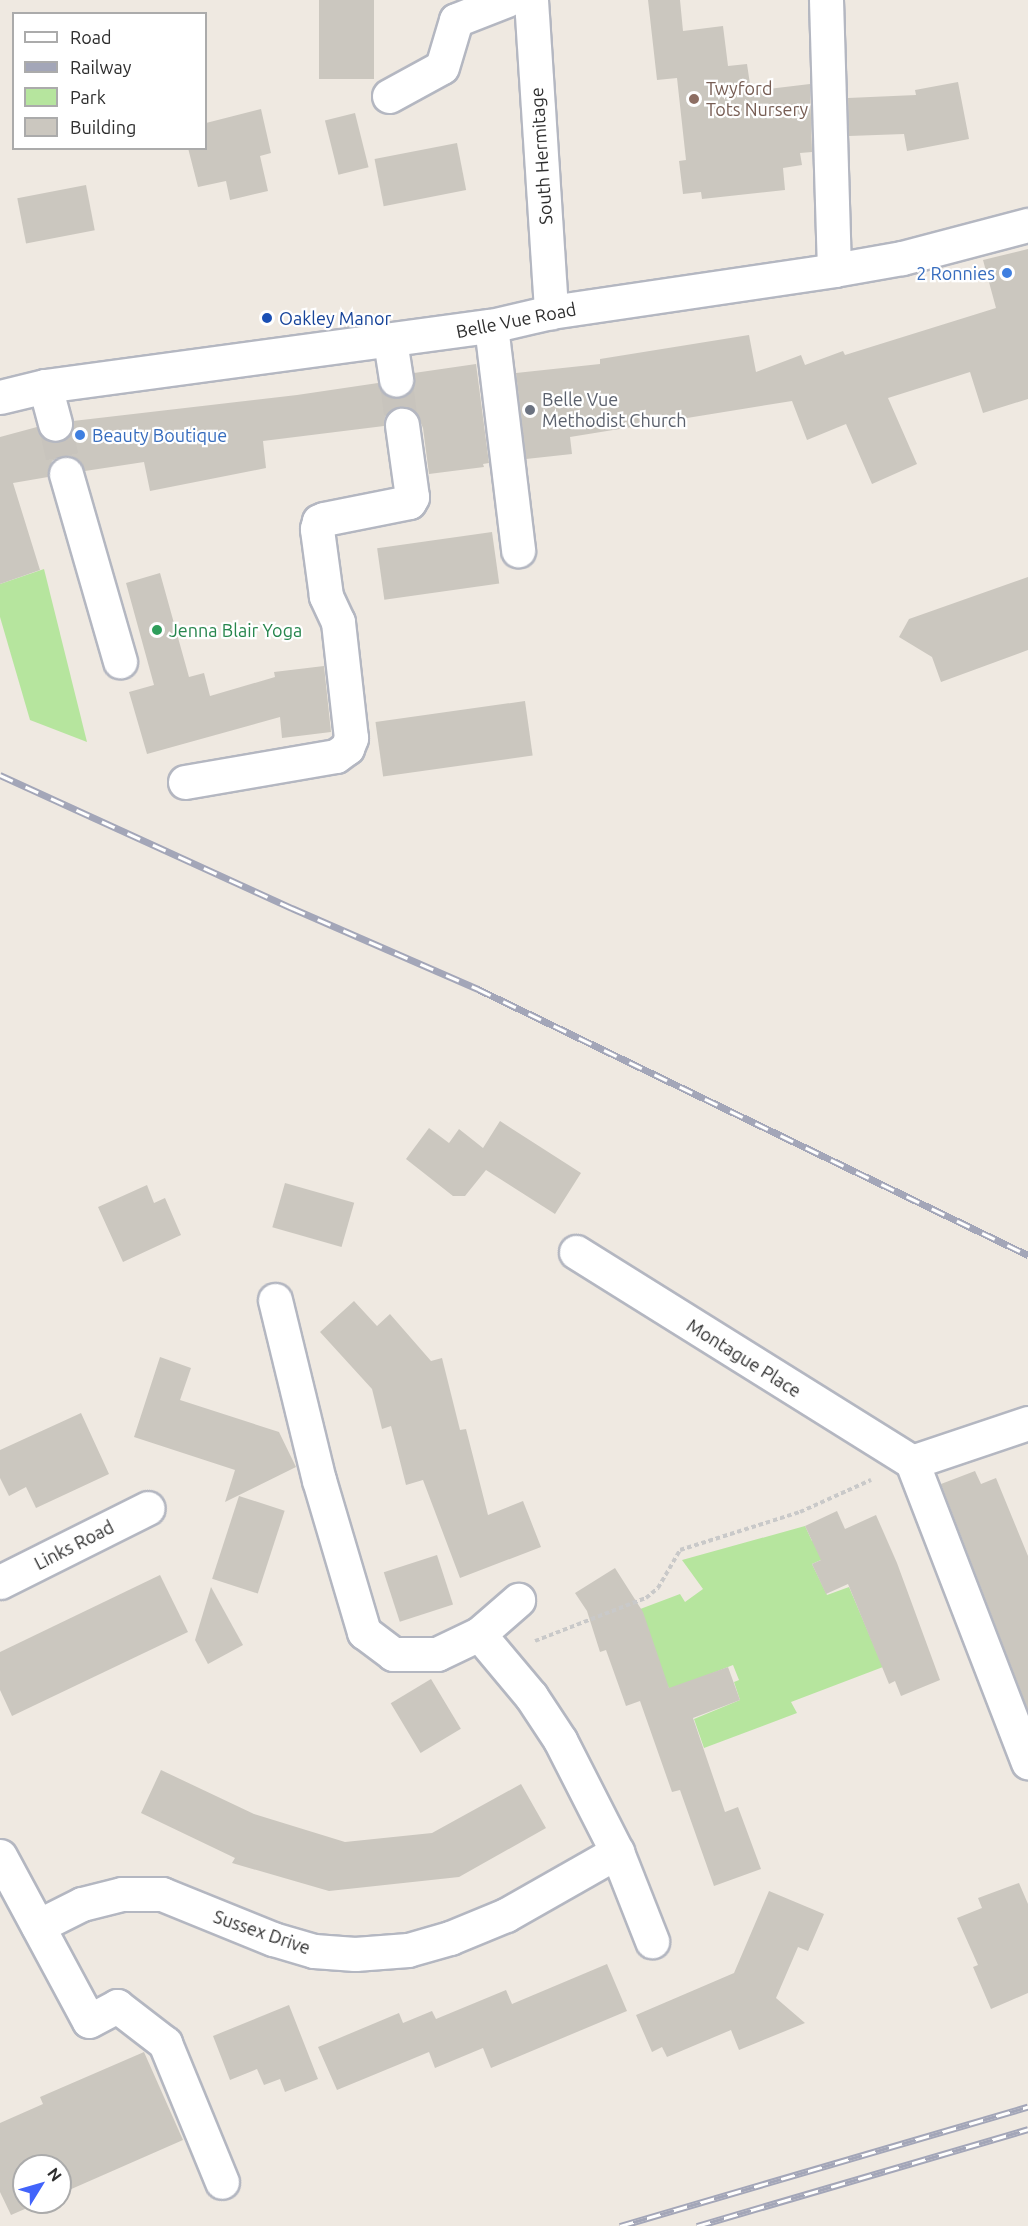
<!DOCTYPE html>
<html>
<head>
<meta charset="utf-8">
<style>
	body { margin:0 }
	#map { position:relative; width:1028px; height:2226px; overflow:hidden; background:#efe9e1; font-family:Ubuntu,sans-serif }
	div>[style] { position:absolute }
	.green>* { inset:0; background:#b6e59e }
	.building>* { inset:0; background:#cbc7bf; transform-origin:0 0 }
	.minor-tunnel>* { height:33px; margin-top:-16.5px; transform-origin:0; background:repeating-linear-gradient(90deg,#c8c4bd 0 33px,transparent 0 49px) }
	.path>* { height:4px; margin-top:-2px; transform-origin:0; background:repeating-linear-gradient(90deg,#c9c9c9 0 4.5px,transparent 0 7.5px) }
	.roads { filter:drop-shadow(2px 0 #b4b7c1) drop-shadow(-2px 0 #b4b7c1) drop-shadow(0 2px #b4b7c1) drop-shadow(0 -2px #b4b7c1) }
	.minor>* { height:33px; margin:-16.5px; padding:0 16.5px; transform-origin:16.5px; border-radius:16.5px; background:#fff }
	.rail>* { height:7px; margin-top:-3.5px; transform-origin:0; background:repeating-linear-gradient(90deg,#fff 0 14px,#a3a6b8 0 28px); box-sizing:border-box; border-block:2px solid #a3a6b8 }
	.dots>* { width:16px; height:16px; translate:-50% -50%; box-sizing:border-box; border:3px solid #fff; border-radius:50% }
	span { translate:-50% -50%; white-space:nowrap; text-align:center; line-height:1.15; -webkit-text-stroke:4.5px #fff; paint-order:stroke }
	.education-label { font-size:18px; color:#785e54 }
	.left { translate:0 -50%; text-align:left }
	.street-label { font-size:18px; color:#2e2e2e }
	.shop-label { font-size:18px; color:#366cbe }
	.right { translate:-100% -50%; text-align:right }
	.transit-label { font-size:18px; color:#164399 }
	.worship-label { font-size:18px; color:#5b616d }
	.leisure-label { font-size:18px; color:#27864d }
	.legend { position:absolute; left:12px; top:12px; width:195px; height:138px; box-sizing:border-box; background:#fff; border:2px solid #ababab; margin:0; padding:8px 10px; list-style:none; font-size:18px; color:#2e2e2e }
	.legend li { display:flex; align-items:center; gap:12px; height:30px }
	.legend b { width:30px; border:2px solid #ababab }
	.north { position:absolute; left:12px; top:2154px; width:60px; height:60px; box-sizing:border-box; background:#fff; border:2px solid #ababab; border-radius:50%; rotate:53deg; font-size:16px; font-weight:700; line-height:24px; text-align:center; color:#2e2e2e }
	.north::after { content:''; display:block; margin:auto; width:21px; height:27px; background:#4264fb; clip-path:polygon(50% 0,100% 100%,50% 72%,0 100%) }
</style>
</head>
<body>
<div id="map">
	<div class="green">
		<i style="clip-path:polygon(44px 569px,87px 742px,30px 720px,0 617px,0 584px)"></i>
		<i style="clip-path:polygon(805px 1526px,812px 1541px,831px 1532px,840px 1551px,812px 1564px,827px 1595px,849px 1587px,883px 1667px,791px 1702px,797px 1713px,704px 1748px,694px 1719px,740px 1700px,734px 1682px,739px 1680px,733px 1665px,670px 1690px,627px 1614px,680px 1594px,685px 1602px,703px 1589px,682px 1560px)"></i>
	</div>
	<div class="building">
		<i style="left:319px;top:0;width:55px;height:79px"></i>
		<i style="clip-path:polygon(648px 0,680px 0,683px 31px,723px 26px,728px 66px,747px 64px,751px 91px,810px 84px,812px 152px,800px 153px,802px 165px,783px 168px,785px 190px,702px 199px,701px 192px,683px 194px,679px 161px,686px 160px,677px 78px,657px 80px)"></i>
		<i style="clip-path:polygon(958px 82px,969px 139px,907px 151px,904px 134px,849px 136px,848px 98px,916px 95px,915px 90px)"></i>
		<i style="clip-path:polygon(261px 109px,271px 153px,260px 156px,268px 191px,230px 200px,226px 181px,198px 187px,188px 148px,206px 148px,206px 123px)"></i>
		<i style="left:355px;top:113px;width:56px;height:31px;rotate:76deg"></i>
		<i style="left:457px;top:143px;width:48px;height:84px;rotate:79deg"></i>
		<i style="left:86px;top:185px;width:46px;height:70px;rotate:79deg"></i>
		<i style="clip-path:polygon(1028px 249px,1028px 399px,983px 413px,970px 372px,888px 398px,917px 464px,872px 484px,846px 424px,807px 440px,792px 401px,570px 437px,572px 454px,526px 459px,516px 373px,600px 364px,600px 359px,749px 335px,756px 372px,801px 355px,805px 365px,843px 351px,845px 355px,996px 308px,983px 260px)"></i>
		<i style="clip-path:polygon(476px 364px,489px 463px,483px 464px,484px 467px,429px 474px,423px 428px,417px 414px,410px 408px,400px 406px,390px 411px,385px 417px,384px 426px,263px 441px,266px 468px,150px 491px,144px 462px,85px 471px,79px 460px,70px 456px,61px 456px,52px 461px,48px 477px,13px 483px,40px 570px,0 584px,0 437px,37px 427px,42px 438px,51px 442px,59px 442px,69px 437px,73px 421px,297px 395px,378px 383px,382px 392px,390px 398px,398px 399px,407px 395px,413px 387px,414px 373px)"></i>
		<i style="left:492px;top:532px;width:52px;height:116px;rotate:82deg"></i>
		<i style="clip-path:polygon(160px 573px,189px 677px,204px 673px,210px 696px,275px 677px,274px 672px,324px 666px,331px 732px,282px 738px,280px 717px,147px 754px,129px 692px,154px 685px,126px 583px)"></i>
		<i style="clip-path:polygon(1028px 577px,1028px 650px,941px 682px,932px 657px,899px 637px,909px 619px)"></i>
		<i style="left:525px;top:701px;width:55px;height:151px;rotate:82deg"></i>
		<i style="clip-path:polygon(500px 1121px,581px 1173px,555px 1214px,486px 1170px,465px 1196px,453px 1196px,406px 1159px,429px 1128px,449px 1143px,459px 1129px,483px 1148px)"></i>
		<i style="left:285px;top:1183px;width:72px;height:46px;rotate:16deg"></i>
		<i style="clip-path:polygon(147px 1185px,154px 1203px,165px 1198px,181px 1235px,123px 1262px,98px 1207px)"></i>
		<i style="clip-path:polygon(354px 1301px,377px 1326px,390px 1314px,431px 1361px,442px 1358px,460px 1430px,466px 1429px,488px 1515px,523px 1501px,541px 1547px,460px 1578px,423px 1480px,406px 1485px,391px 1426px,382px 1429px,372px 1389px,320px 1332px)"></i>
		<i style="clip-path:polygon(160px 1357px,191px 1368px,180px 1400px,279px 1432px,296px 1467px,225px 1502px,235px 1470px,134px 1437px)"></i>
		<i style="clip-path:polygon(81px 1413px,109px 1474px,36px 1508px,26px 1487px,9px 1496px,0 1478px,0 1450px)"></i>
		<i style="clip-path:polygon(975px 1471px,981px 1484px,996px 1478px,1028px 1556px,1028px 1710px,941px 1484px)"></i>
		<i style="left:239px;top:1496px;width:48px;height:87px;rotate:18deg"></i>
		<i style="clip-path:polygon(837px 1511px,845px 1529px,876px 1515px,897px 1563px,940px 1680px,901px 1696px,895px 1681px,889px 1684px,848px 1584px,826px 1594px,812px 1564px,821px 1560px,805px 1526px)"></i>
		<i style="left:437px;top:1555px;width:52px;height:56px;rotate:72deg"></i>
		<i style="clip-path:polygon(615px 1568px,643px 1612px,669px 1688px,728px 1667px,740px 1700px,693px 1718px,725px 1812px,738px 1807px,761px 1869px,714px 1886px,680px 1790px,672px 1792px,640px 1701px,626px 1706px,606px 1650px,600px 1652px,587px 1611px,575px 1593px)"></i>
		<i style="clip-path:polygon(160px 1575px,188px 1632px,12px 1716px,0 1690px,0 1652px)"></i>
		<i style="clip-path:polygon(211px 1587px,243px 1645px,208px 1664px,195px 1640px)"></i>
		<i style="left:431px;top:1679px;width:58px;height:47px;rotate:59deg"></i>
		<i style="clip-path:polygon(161px 1770px,254px 1814px,345px 1842px,432px 1833px,521px 1784px,546px 1828px,459px 1877px,329px 1891px,232px 1863px,235px 1858px,141px 1813px)"></i>
		<i style="clip-path:polygon(1019px 1883px,1028px 1904px,1028px 1993px,991px 2009px,973px 1967px,978px 1965px,957px 1918px,982px 1908px,978px 1898px)"></i>
		<i style="clip-path:polygon(769px 1891px,824px 1914px,808px 1951px,798px 1947px,776px 1998px,805px 2023px,739px 2050px,731px 2030px,667px 2057px,662px 2047px,652px 2052px,636px 2015px,734px 1973px)"></i>
		<i style="clip-path:polygon(607px 1964px,627px 2011px,491px 2068px,483px 2048px,435px 2068px,429px 2052px,337px 2090px,318px 2047px,399px 2013px,403px 2023px,432px 2011px,436px 2019px,506px 1990px,512px 2004px)"></i>
		<i style="clip-path:polygon(289px 2005px,318px 2079px,285px 2092px,280px 2079px,264px 2085px,257px 2069px,230px 2080px,213px 2036px)"></i>
		<i style="clip-path:polygon(144px 2052px,183px 2140px,60px 2194px,60px 2166px,24px 2166px,24px 2202px,41px 2202px,11px 2215px,0 2192px,0 2123px,43px 2104px,40px 2097px)"></i>
	</div>
	<div class="minor-tunnel">
		<i style="left:396px;top:380px;width:45px;rotate:82.4deg"></i>
		<i style="left:55px;top:424px;width:51px;rotate:77.6deg"></i>
	</div>
	<div class="path">
		<i style="left:535px;top:1641px;width:119px;rotate:-21.2deg"></i>
		<i style="left:646px;top:1598px;width:16px;rotate:-40deg"></i>
		<i style="left:658px;top:1588px;width:44px;rotate:-59.9deg"></i>
		<i style="left:680px;top:1550px;width:126px;rotate:-17.6deg"></i>
		<i style="left:800px;top:1512px;width:78px;rotate:-24.3deg"></i>
	</div>
	<div class="roads">
		<div class="minor">
			<i style="left:531px;top:0;width:313px;rotate:86.3deg"></i>
			<i style="left:826px;top:0;width:270px;rotate:88.3deg"></i>
			<i style="left:389px;top:96px;width:60px;rotate:-28.7deg"></i>
			<i style="left:442px;top:67px;width:49px;rotate:-73.4deg"></i>
			<i style="left:456px;top:20px;width:55px;rotate:-21.4deg"></i>
			<i style="left:491px;top:326px;width:226px;rotate:83.1deg"></i>
			<i style="left:390px;top:341px;width:39px;rotate:81deg"></i>
			<i style="left:45px;top:386px;width:39px;rotate:75deg"></i>
			<i style="left:0;top:397px;width:46px;rotate:-13.7deg"></i>
			<i style="left:45px;top:386px;width:450px;rotate:-7.7deg"></i>
			<i style="left:491px;top:326px;width:62px;rotate:-13.1deg"></i>
			<i style="left:551px;top:312px;width:286px;rotate:-8.4deg"></i>
			<i style="left:834px;top:270px;width:69px;rotate:-10deg"></i>
			<i style="left:902px;top:258px;width:130px;rotate:-14.7deg"></i>
			<i style="left:66px;top:474px;width:195px;rotate:73.9deg"></i>
			<i style="left:185px;top:782px;width:153px;rotate:-9.8deg"></i>
			<i style="left:336px;top:756px;width:14px;rotate:-36deg"></i>
			<i style="left:347px;top:748px;width:11px;rotate:-68deg"></i>
			<i style="left:351px;top:738px;width:117px;rotate:-96.4deg"></i>
			<i style="left:338px;top:622px;width:29px;rotate:-115deg"></i>
			<i style="left:326px;top:596px;width:68px;rotate:-97.7deg"></i>
			<i style="left:317px;top:529px;width:8px;rotate:-76deg"></i>
			<i style="left:319px;top:521px;width:5px;rotate:-22deg"></i>
			<i style="left:324px;top:519px;width:87px;rotate:-11.3deg"></i>
			<i style="left:409px;top:502px;width:6px;rotate:-59deg"></i>
			<i style="left:412px;top:497px;width:73px;rotate:-97.9deg"></i>
			<i style="left:576px;top:1252px;width:396px;rotate:32deg"></i>
			<i style="left:912px;top:1462px;width:122px;rotate:-18.6deg"></i>
			<i style="left:275px;top:1300px;width:185px;rotate:76.3deg"></i>
			<i style="left:319px;top:1480px;width:159px;rotate:73.5deg"></i>
			<i style="left:364px;top:1632px;width:36px;rotate:37deg"></i>
			<i style="left:393px;top:1654px;width:44px"></i>
			<i style="left:437px;top:1654px;width:47px;rotate:-25.5deg"></i>
			<i style="left:479px;top:1634px;width:52px;rotate:-41.1deg"></i>
			<i style="left:912px;top:1462px;width:322px;rotate:68.9deg"></i>
			<i style="left:0;top:1582px;width:165px;rotate:-26.6deg"></i>
			<i style="left:479px;top:1634px;width:81px;rotate:50deg"></i>
			<i style="left:531px;top:1696px;width:53px;rotate:56.6deg"></i>
			<i style="left:560px;top:1740px;width:126px;rotate:63deg"></i>
			<i style="left:617px;top:1852px;width:96px;rotate:68.5deg"></i>
			<i style="left:0;top:1856px;width:187px;rotate:61.7deg"></i>
			<i style="left:89px;top:2021px;width:32px;rotate:-28deg"></i>
			<i style="left:117px;top:2006px;width:61px;rotate:37.6deg"></i>
			<i style="left:165px;top:2043px;width:150px;rotate:67.7deg"></i>
			<i style="left:38px;top:1926px;width:49px;rotate:-26.6deg"></i>
			<i style="left:82px;top:1904px;width:41px;rotate:-14deg"></i>
			<i style="left:122px;top:1894px;width:40px"></i>
			<i style="left:162px;top:1894px;width:120px;rotate:22.1deg"></i>
			<i style="left:273px;top:1939px;width:43px;rotate:16.3deg"></i>
			<i style="left:314px;top:1951px;width:41px;rotate:4.2deg"></i>
			<i style="left:355px;top:1954px;width:53px;rotate:-4.3deg"></i>
			<i style="left:408px;top:1950px;width:44px;rotate:-15.9deg"></i>
			<i style="left:450px;top:1938px;width:61px;rotate:-22.3deg"></i>
			<i style="left:506px;top:1915px;width:128px;rotate:-29.6deg"></i>
		</div>
	</div>
	<div class="rail">
		<i style="left:0;top:775px;width:321px;rotate:24.5deg"></i>
		<i style="left:292px;top:908px;width:203px;rotate:23.5deg"></i>
		<i style="left:478px;top:989px;width:611px;rotate:25.81deg"></i>
		<i style="left:620px;top:2226px;width:425px;rotate:-16.3deg"></i>
		<i style="left:697px;top:2226px;width:345px;rotate:-16.3deg"></i>
	</div>
	<div class="dots">
		<i style="left:694px;top:99px;background:#8d6e63"></i>
		<i style="left:1007px;top:273px;background:#3f7fe0"></i>
		<i style="left:267px;top:318px;background:#1a4fb4"></i>
		<i style="left:530px;top:410px;background:#6b7280"></i>
		<i style="left:80px;top:435px;background:#3f7fe0"></i>
		<i style="left:157px;top:630px;background:#2e9e5b"></i>
	</div>
	<div class="education-label">
		<span class="left" style="left:706px;top:99px">Twyford<br>Tots Nursery</span>
	</div>
	<div class="street-label">
		<span style="left:541px;top:156px;rotate:-94deg">South Hermitage</span>
		<span style="left:516px;top:320px;rotate:-11deg">Belle Vue Road</span>
		<span style="left:744px;top:1358px;rotate:32deg">Montague Place</span>
		<span style="left:74px;top:1545px;rotate:-27deg">Links Road</span>
		<span style="left:262px;top:1932px;rotate:19deg">Sussex Drive</span>
	</div>
	<div class="shop-label">
		<span class="right" style="left:995px;top:273px">2 Ronnies</span>
		<span class="left" style="left:92px;top:435px">Beauty Boutique</span>
	</div>
	<div class="transit-label">
		<span class="left" style="left:279px;top:318px">Oakley Manor</span>
	</div>
	<div class="worship-label">
		<span class="left" style="left:542px;top:410px">Belle Vue<br>Methodist Church</span>
	</div>
	<div class="leisure-label">
		<span class="left" style="left:169px;top:630px">Jenna Blair Yoga</span>
	</div>
	<ul class="legend">
	<li><b style="height:8px;background:#fff"></b>Road</li>
	<li><b style="height:8px;background:#a3a6b8"></b>Railway</li>
	<li><b style="height:16px;background:#b6e59e"></b>Park</li>
	<li><b style="height:16px;background:#cbc7bf"></b>Building</li>
	</ul>
	<div class="north">N</div>
</div>
</body>
</html>
